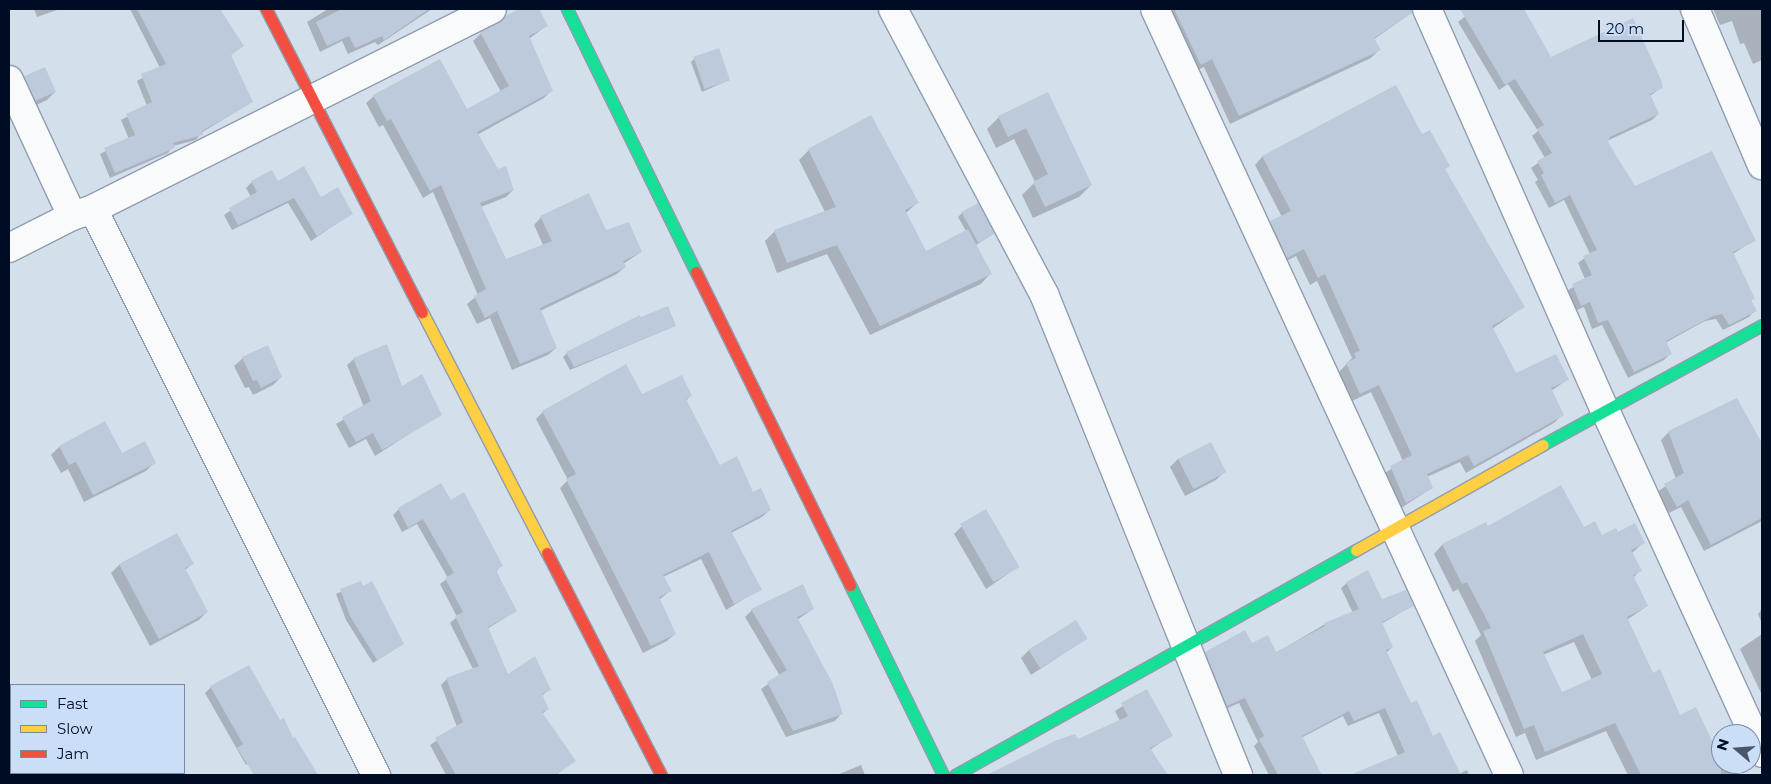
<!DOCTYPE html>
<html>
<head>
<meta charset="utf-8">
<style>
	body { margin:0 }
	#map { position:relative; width:1771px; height:784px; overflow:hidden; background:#d4dfec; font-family:Montserrat,sans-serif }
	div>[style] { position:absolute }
	.shadow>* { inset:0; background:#0003 }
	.building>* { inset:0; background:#bdcadc; transform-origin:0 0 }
	.roads { filter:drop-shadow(1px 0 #909dad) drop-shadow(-1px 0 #909dad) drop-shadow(0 1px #909dad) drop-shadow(0 -1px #909dad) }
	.street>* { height:28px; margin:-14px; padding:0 14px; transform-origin:14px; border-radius:14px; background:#f9fafc }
	.fast>* { height:11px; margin:-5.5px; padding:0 5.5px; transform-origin:5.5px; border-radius:5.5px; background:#16e098 }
	.slow>* { height:11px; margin:-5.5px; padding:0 5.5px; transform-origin:5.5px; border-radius:5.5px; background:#ffcf43 }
	.jam>* { height:11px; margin:-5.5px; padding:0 5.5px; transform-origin:5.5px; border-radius:5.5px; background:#f24e42 }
	span { translate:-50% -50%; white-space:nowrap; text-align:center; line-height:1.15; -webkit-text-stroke:5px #cadef7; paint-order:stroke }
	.frame { position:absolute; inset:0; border:10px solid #000c21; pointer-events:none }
	.legend { position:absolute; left:10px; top:684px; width:175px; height:90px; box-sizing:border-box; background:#cadef7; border:1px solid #798aa1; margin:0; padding:6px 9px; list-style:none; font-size:15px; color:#000c21 }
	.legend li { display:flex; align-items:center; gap:10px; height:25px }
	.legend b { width:25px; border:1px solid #798aa1 }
	.north { position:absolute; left:1711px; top:724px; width:50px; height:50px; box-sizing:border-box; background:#cadef7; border:1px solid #798aa1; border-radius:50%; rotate:288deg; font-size:14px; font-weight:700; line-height:20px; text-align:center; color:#000c21 }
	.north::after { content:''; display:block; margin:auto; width:18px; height:22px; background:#4a5668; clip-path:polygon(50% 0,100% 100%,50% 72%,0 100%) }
	.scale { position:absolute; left:1598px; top:20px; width:86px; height:22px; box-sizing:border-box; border:2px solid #000c21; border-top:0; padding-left:6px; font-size:15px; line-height:18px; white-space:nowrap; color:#000c21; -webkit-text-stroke:4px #cadef7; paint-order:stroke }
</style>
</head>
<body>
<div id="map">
	<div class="shadow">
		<i style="clip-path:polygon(34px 9px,60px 9px,37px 17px)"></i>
		<i style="clip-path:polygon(130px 9px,218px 9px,242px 46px,230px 56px,252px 102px,201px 133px,196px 140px,173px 146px,168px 153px,110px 178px,100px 154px,129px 139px,121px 120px,147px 106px,137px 81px,160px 68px)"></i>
		<i style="clip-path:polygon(328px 9px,432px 9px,378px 45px,375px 42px,348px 54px,342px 41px,320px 52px,307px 22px)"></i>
		<i style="clip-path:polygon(533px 9px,537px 9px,546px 26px,529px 39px,552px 90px,544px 98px,477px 135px,497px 171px,513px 190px,506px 197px,481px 207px,505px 261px,543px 245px,534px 225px,541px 217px,605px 232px,641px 252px,623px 264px,625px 267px,617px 274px,540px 311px,556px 348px,548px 355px,512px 370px,490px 318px,477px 324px,467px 304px,478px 295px,433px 192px,423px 198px,383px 125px,379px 127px,366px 103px,374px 96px,467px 111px,501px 92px,473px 41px,481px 33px)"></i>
		<i style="clip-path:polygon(1162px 9px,1402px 9px,1407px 16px,1373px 40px,1379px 50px,1371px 58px,1230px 124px,1204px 67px,1193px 72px)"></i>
		<i style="clip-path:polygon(1463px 9px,1523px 9px,1550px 59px,1662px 87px,1650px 96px,1658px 114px,1652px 120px,1607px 141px,1635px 188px,1754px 240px,1733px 254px,1753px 298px,1750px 302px,1755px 310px,1749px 317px,1723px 330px,1716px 319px,1705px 321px,1665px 343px,1670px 354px,1664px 360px,1628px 378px,1602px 325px,1592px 329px,1584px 307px,1575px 311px,1567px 291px,1585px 279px,1578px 263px,1590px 254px,1564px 200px,1549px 208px,1535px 182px,1538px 180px,1531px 168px,1545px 158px,1532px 136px,1538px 131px,1508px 84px,1499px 90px,1458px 22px,1467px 15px)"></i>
		<i style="clip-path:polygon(1713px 9px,1762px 9px,1762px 60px,1753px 64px,1744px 43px,1740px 44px,1732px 21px,1720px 25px)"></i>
		<i style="clip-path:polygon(695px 58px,729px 80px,702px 92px,691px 62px)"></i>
		<i style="clip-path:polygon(25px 77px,55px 92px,47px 100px,28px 109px,17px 85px)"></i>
		<i style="clip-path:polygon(1395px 86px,1421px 136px,1448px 166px,1444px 170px,1523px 307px,1492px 329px,1515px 375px,1567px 380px,1551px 391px,1562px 415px,1554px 423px,1466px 473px,1460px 462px,1427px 477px,1432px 488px,1398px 510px,1382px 475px,1403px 461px,1371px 392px,1352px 401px,1339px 372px,1352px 358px,1317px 281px,1310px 285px,1296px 256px,1279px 265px,1263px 230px,1282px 217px,1255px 165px,1262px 157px)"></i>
		<i style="clip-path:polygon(1048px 94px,1091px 185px,1079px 197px,1033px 218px,1022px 195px,1035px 182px,1014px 139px,996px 148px,987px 129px,999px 117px)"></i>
		<i style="clip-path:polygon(809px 150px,917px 203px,906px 213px,926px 252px,966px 231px,958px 217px,962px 213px,993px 234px,976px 245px,990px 274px,981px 284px,870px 335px,827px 254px,777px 273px,765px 241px,775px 231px,825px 212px,799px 160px)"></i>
		<i style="clip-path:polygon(252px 182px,277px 183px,352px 213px,311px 241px,288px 203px,232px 230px,224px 215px,251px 197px,246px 188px)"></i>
		<i style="clip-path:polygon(675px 326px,570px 370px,563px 357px,567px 353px)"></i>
		<i style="clip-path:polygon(243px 358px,281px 377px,273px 385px,253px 395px,249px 387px,245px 388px,234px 366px)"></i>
		<i style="clip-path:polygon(354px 359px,401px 388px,440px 414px,375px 456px,366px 439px,349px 448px,336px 424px,364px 407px,347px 365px)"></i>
		<i style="clip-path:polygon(642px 396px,690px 396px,686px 401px,719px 466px,770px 510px,762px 517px,731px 533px,760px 589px,726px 610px,701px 559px,663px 577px,670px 591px,659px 600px,675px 634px,667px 641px,643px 653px,560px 488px,568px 480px,536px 419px,543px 412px)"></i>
		<i style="clip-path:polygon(1669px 432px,1762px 444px,1762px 521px,1704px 551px,1681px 507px,1669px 513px,1657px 492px,1676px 479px,1661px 440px)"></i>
		<i style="clip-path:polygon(59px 447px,122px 455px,154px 463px,146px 471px,84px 502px,68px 469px,61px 473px,51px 455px)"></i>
		<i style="clip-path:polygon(1178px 459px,1224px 472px,1216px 480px,1185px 496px,1170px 467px)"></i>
		<i style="clip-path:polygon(451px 502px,502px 565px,496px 571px,516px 611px,487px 629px,507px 675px,549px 689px,542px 696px,548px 709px,542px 714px,574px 761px,556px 775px,446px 775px,430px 745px,457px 727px,441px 685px,447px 679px,473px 669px,450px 623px,457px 617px,440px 584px,448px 578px,417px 524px,402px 532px,393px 515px,399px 509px)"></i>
		<i style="clip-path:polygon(evenodd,1486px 524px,1488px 528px,1583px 529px,1602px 537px,1617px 533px,1643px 543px,1632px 553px,1640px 570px,1633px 578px,1647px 606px,1627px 620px,1652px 675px,1680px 717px,1721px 759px,1721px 764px,1733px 764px,1736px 775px,1628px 775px,1606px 731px,1536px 760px,1525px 733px,1516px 737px,1475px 641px,1481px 635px,1458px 589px,1453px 592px,1434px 554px,1442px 545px,1486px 524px,1574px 642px,1592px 680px,1561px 694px,1543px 655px,1574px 642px)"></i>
		<i style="clip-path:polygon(962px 526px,1018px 567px,986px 589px,954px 534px)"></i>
		<i style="clip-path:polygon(177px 534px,192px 564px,185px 570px,207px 612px,199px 620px,150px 646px,111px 573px,119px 565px)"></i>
		<i style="clip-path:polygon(361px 583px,403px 644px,373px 663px,346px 620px,336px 594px)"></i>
		<i style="clip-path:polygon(1347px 583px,1381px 601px,1412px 606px,1381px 624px,1392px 647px,1386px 653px,1411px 704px,1446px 765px,1421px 775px,1381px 775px,1378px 768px,1398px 756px,1379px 713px,1348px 726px,1343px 716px,1301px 738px,1320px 775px,1269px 775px,1254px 746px,1258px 742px,1239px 703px,1221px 711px,1200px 659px,1206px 653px,1251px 645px,1276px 653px,1325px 624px,1353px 613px,1341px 588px)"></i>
		<i style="clip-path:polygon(813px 609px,797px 620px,841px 714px,835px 721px,786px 737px,761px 689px,780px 676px,745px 617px,752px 610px)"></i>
		<i style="clip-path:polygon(1762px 609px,1762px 624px,1758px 614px)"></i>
		<i style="clip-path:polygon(1762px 634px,1762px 695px,1740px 649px)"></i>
		<i style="clip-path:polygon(1086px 639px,1031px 675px,1021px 658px,1029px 650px)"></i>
		<i style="clip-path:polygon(211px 687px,282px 742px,246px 765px,205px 693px)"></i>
		<i style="clip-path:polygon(1146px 691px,1171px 735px,1150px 750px,1161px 768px,1154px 775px,990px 775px,1058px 742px,1077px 741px,1120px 721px,1115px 711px)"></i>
		<i style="clip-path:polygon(861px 765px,865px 775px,837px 775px)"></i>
		<i style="clip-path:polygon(1467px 770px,1469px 775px,1457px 775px)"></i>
	</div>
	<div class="building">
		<i style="clip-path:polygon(137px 9px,220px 9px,244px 46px,231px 55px,253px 102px,202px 131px,203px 135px,173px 143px,175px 148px,115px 173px,104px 148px,135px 135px,126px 114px,152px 102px,141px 74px,166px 64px)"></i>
		<i style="clip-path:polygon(342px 9px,429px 9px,384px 40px,382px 36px,355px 48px,349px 36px,327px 46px,316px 22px)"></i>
		<i style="clip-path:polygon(518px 9px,539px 9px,548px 26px,529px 36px,553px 91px,477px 132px,498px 169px,506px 166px,514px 190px,480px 203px,506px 259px,552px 241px,540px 216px,589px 193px,606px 230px,629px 222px,642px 252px,623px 261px,626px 267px,540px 308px,557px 348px,520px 364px,497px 311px,485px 318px,474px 296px,486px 289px,441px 185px,430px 191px,391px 119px,387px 121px,373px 95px,440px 59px,467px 109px,509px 86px,480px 32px)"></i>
		<i style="clip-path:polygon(1174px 9px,1412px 9px,1412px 13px,1374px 38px,1381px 50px,1239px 116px,1212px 59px,1201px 65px)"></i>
		<i style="clip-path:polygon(1460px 9px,1524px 9px,1551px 57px,1633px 18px,1662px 82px,1663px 88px,1650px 94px,1659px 114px,1610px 137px,1608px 142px,1635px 186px,1712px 151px,1756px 241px,1733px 252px,1755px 299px,1751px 300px,1757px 311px,1729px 325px,1722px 314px,1713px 316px,1666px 341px,1672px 354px,1634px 372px,1608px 320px,1598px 323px,1590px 302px,1581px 306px,1572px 284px,1592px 275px,1583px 256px,1597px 250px,1570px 195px,1555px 203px,1541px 175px,1544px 173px,1537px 161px,1552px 153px,1537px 129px,1544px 125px,1515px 79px,1505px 85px)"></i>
		<i style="left:719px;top:48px;width:34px;height:27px;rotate:71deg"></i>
		<i style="left:45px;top:67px;width:27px;height:23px;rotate:66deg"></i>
		<i style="clip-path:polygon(1396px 85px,1422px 134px,1430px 130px,1450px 166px,1445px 169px,1525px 307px,1492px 326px,1516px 373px,1556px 354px,1569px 380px,1551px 388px,1564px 415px,1474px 466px,1468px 455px,1427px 474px,1433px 488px,1406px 503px,1390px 466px,1412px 455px,1379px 385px,1360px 394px,1346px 363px,1356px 358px,1354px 353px,1360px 351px,1325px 274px,1318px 278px,1304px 249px,1287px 258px,1270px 221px,1291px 211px,1262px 156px)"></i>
		<i style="clip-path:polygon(1048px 92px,1092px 185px,1045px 207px,1033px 182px,1048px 174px,1026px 128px,1008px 137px,998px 116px)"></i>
		<i style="clip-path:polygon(871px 115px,919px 203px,905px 210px,926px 251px,968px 229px,992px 274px,880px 326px,837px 245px,787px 263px,774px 230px,836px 207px,808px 149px)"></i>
		<i style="clip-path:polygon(304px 166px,321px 197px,338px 187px,353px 214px,317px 236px,294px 198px,238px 225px,229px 208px,257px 192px,251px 181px,272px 170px,278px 181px)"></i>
		<i style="left:978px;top:203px;width:35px;height:19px;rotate:61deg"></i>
		<i style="clip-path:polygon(668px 306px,676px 326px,574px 367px,566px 352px,640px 315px,641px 317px)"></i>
		<i style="clip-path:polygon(387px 344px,402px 386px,422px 374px,442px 415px,382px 450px,373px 433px,356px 442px,342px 417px,371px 401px,353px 358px)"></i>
		<i style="clip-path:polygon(268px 345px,282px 377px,261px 388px,257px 380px,253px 381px,242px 357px)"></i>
		<i style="clip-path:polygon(626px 364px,642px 394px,682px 375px,692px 396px,686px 399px,720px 465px,737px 456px,753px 492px,761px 488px,771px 510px,731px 531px,762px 590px,734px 604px,709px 552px,663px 575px,672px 591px,659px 597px,676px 634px,651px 646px,566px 479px,576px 474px,542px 411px)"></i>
		<i style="clip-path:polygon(1737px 398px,1762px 443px,1762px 518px,1711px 545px,1688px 500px,1677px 507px,1664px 484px,1684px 473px,1668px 431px)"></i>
		<i style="clip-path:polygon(105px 421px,122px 453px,145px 441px,156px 463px,93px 495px,76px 462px,69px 465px,59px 446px)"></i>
		<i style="left:1211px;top:442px;width:34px;height:37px;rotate:63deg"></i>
		<i style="clip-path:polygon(441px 483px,451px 500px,464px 492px,503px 566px,498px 568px,497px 573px,517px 611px,488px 627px,508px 674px,535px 656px,551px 690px,542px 694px,549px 709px,542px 712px,576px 761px,555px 775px,456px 775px,435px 738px,463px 722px,446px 678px,479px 666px,455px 616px,463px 612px,445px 578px,454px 573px,423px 519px,408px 528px,398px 508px)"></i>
		<i style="clip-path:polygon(evenodd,1561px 485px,1584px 527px,1595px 521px,1602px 535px,1616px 528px,1618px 532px,1635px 523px,1645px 543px,1631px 550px,1642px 571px,1633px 575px,1648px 606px,1627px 617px,1653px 673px,1660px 669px,1680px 715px,1696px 707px,1721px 760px,1721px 775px,1641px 775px,1615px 723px,1545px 752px,1534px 725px,1524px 729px,1483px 631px,1491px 628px,1467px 582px,1462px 584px,1442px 544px,1486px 522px,1488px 526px,1561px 485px,1583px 634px,1602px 674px,1562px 692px,1543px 652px,1583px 634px)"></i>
		<i style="left:986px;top:509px;width:67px;height:30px;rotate:60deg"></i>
		<i style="clip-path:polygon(177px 533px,194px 564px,185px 568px,208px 612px,159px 639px,119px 564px)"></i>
		<i style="clip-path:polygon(1368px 570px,1382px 599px,1406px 590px,1414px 606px,1382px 622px,1393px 647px,1386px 650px,1411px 703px,1417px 700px,1433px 736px,1440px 732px,1461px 775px,1350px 775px,1405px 752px,1385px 708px,1354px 721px,1349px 711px,1302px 736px,1322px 775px,1278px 775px,1259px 739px,1264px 736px,1245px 698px,1227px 706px,1205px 652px,1245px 630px,1252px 643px,1268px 635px,1276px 652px,1325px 626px,1324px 623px,1359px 609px,1346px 582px)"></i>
		<i style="clip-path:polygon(361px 581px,363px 586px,372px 581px,404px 644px,377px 660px,350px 616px,340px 589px)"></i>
		<i style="clip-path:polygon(803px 584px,814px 609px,797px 617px,833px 684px,843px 714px,793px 731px,767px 682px,787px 670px,751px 609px)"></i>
		<i style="left:1076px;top:620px;width:22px;height:56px;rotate:58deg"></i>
		<i style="clip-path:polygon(249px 665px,280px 720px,284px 718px,293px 738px,295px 737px,318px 775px,254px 775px,237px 748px,243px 744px,210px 686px)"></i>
		<i style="clip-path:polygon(1147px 689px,1173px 736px,1150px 748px,1168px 775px,987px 775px,1057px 740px,1075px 734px,1078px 739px,1128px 716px,1121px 703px)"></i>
	</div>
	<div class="roads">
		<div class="street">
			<i style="left:893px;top:9px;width:323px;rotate:62.1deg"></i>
			<i style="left:1044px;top:294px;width:519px;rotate:68.03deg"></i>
			<i style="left:1155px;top:9px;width:844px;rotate:65.2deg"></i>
			<i style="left:1427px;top:9px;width:439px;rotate:66.1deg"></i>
			<i style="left:1605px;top:410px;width:377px;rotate:65.4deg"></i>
			<i style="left:1695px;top:9px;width:170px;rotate:66.8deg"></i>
			<i style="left:9px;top:80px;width:150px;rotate:65.1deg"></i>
			<i style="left:93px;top:209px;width:633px;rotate:63.43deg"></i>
			<i style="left:9px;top:248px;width:71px;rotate:-26.9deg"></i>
			<i style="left:72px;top:216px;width:22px;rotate:-18deg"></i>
			<i style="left:93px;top:209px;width:446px;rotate:-26.6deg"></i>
		</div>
		<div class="fast">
			<i style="left:567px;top:9px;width:293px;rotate:63.9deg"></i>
			<i style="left:1542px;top:445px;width:251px;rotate:-28.6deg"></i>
			<i style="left:850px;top:585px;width:212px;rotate:63.9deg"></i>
			<i style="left:955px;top:775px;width:460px;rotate:-29.3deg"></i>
		</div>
		<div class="slow">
			<i style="left:422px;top:312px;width:271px;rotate:62.6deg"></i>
			<i style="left:1356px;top:550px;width:214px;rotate:-29.4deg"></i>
		</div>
		<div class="jam">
			<i style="left:266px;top:9px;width:341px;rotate:62.8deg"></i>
			<i style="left:696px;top:272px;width:349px;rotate:63.8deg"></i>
			<i style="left:547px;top:553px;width:250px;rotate:62.8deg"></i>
		</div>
	</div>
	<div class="frame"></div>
	<ul class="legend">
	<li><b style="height:6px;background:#16e098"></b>Fast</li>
	<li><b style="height:6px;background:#ffcf43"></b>Slow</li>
	<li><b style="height:6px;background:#f24e42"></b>Jam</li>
	</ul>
	<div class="north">N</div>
	<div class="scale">20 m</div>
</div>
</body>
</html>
